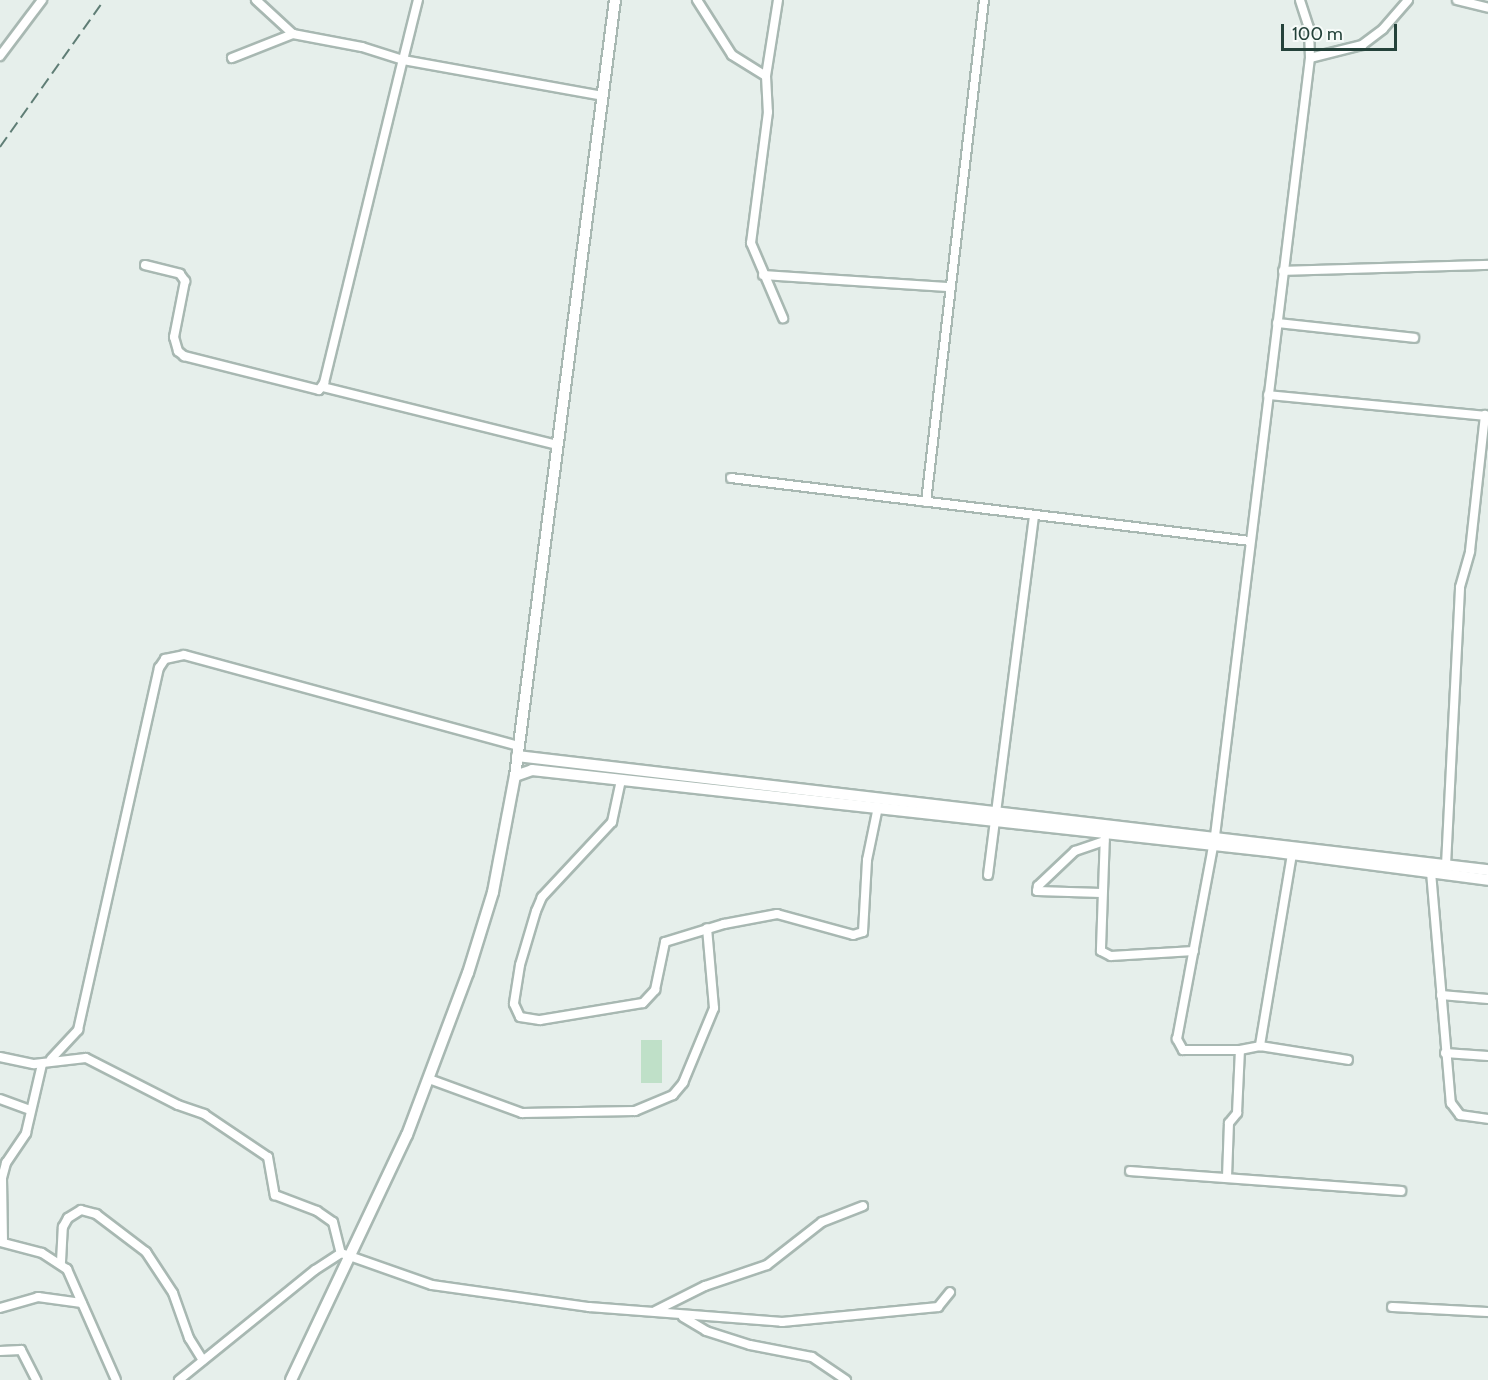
<!DOCTYPE html>
<html>
<head>
<meta charset="utf-8">
<style>
	body { margin:0 }
	#map { position:relative; width:1488px; height:1380px; overflow:hidden; background:#e6efeb; font-family:Cabin,sans-serif }
	div>[style] { position:absolute }
	.green>* { inset:0; background:#bfe0c8; transform-origin:0 0 }
	.roads { filter:drop-shadow(2px 0 #a8b8b2) drop-shadow(-2px 0 #a8b8b2) drop-shadow(0 2px #a8b8b2) drop-shadow(0 -2px #a8b8b2) }
	.minor>* { height:8px; margin:-4px; padding:0 4px; transform-origin:4px; border-radius:4px; background:#fff }
	.tertiary>* { height:10px; margin:-5px; padding:0 5px; transform-origin:5px; border-radius:5px; background:#fff }
	.rail>* { height:2px; margin-top:-1px; transform-origin:0; background:repeating-linear-gradient(90deg,#5f7d75 0 12px,transparent 0 18px) }
	span { translate:-50% -50%; white-space:nowrap; text-align:center; line-height:1.15; -webkit-text-stroke:6px #f7fbf9; paint-order:stroke }
	.scale { position:absolute; left:1281px; top:24px; width:116px; height:27px; box-sizing:border-box; border:3px solid #24423a; border-top:0; padding-left:8px; font-size:18px; line-height:21px; white-space:nowrap; color:#24423a; -webkit-text-stroke:4px #f7fbf9; paint-order:stroke }
</style>
</head>
<body>
<div id="map">
	<div class="green">
		<i style="left:641px;top:1040px;width:21px;height:43px"></i>
	</div>
	<div class="roads">
		<div class="minor">
			<i style="left:256px;top:0;width:50px;rotate:42.6deg"></i>
			<i style="left:697px;top:0;width:65px;rotate:57.5deg"></i>
			<i style="left:732px;top:55px;width:40px;rotate:32deg"></i>
			<i style="left:778px;top:0;width:77px;rotate:99deg"></i>
			<i style="left:766px;top:76px;width:36px;rotate:87deg"></i>
			<i style="left:768px;top:112px;width:132px;rotate:97.4deg"></i>
			<i style="left:751px;top:243px;width:82px;rotate:66.9deg"></i>
			<i style="left:1457px;top:0;width:32px;rotate:14deg"></i>
			<i style="left:0;top:56px;width:70px;rotate:-53.1deg"></i>
			<i style="left:232px;top:58px;width:66px;rotate:-21.5deg"></i>
			<i style="left:293px;top:34px;width:70px;rotate:10.7deg"></i>
			<i style="left:362px;top:47px;width:43px;rotate:17.6deg"></i>
			<i style="left:403px;top:60px;width:62px;rotate:-76deg"></i>
			<i style="left:1310px;top:58px;width:54px;rotate:-14deg"></i>
			<i style="left:1362px;top:45px;width:26px;rotate:-37deg"></i>
			<i style="left:1383px;top:29px;width:38px;rotate:-49deg"></i>
			<i style="left:145px;top:265px;width:36px;rotate:14deg"></i>
			<i style="left:180px;top:274px;width:9px;rotate:54deg"></i>
			<i style="left:185px;top:281px;width:57px;rotate:101.1deg"></i>
			<i style="left:174px;top:337px;width:15px;rotate:74deg"></i>
			<i style="left:178px;top:351px;width:8px;rotate:40deg"></i>
			<i style="left:184px;top:356px;width:139px;rotate:14.1deg"></i>
			<i style="left:319px;top:390px;width:9px;rotate:-54deg"></i>
			<i style="left:324px;top:383px;width:333px;rotate:-76.3deg"></i>
			<i style="left:403px;top:60px;width:203px;rotate:10.2deg"></i>
			<i style="left:1283px;top:271px;width:205px;rotate:-1.7deg"></i>
			<i style="left:763px;top:275px;width:188px;rotate:3.7deg"></i>
			<i style="left:1277px;top:323px;width:138px;rotate:6.2deg"></i>
			<i style="left:323px;top:387px;width:241px;rotate:13.9deg"></i>
			<i style="left:1268px;top:395px;width:221px;rotate:5.5deg"></i>
			<i style="left:731px;top:478px;width:523px;rotate:6.92deg"></i>
			<i style="left:926px;top:502px;width:505px;rotate:-83.41deg"></i>
			<i style="left:621px;top:780px;width:43px;rotate:102.1deg"></i>
			<i style="left:612px;top:822px;width:103px;rotate:133deg"></i>
			<i style="left:542px;top:897px;width:15px;rotate:113deg"></i>
			<i style="left:536px;top:911px;width:56px;rotate:106.5deg"></i>
			<i style="left:520px;top:965px;width:39px;rotate:99deg"></i>
			<i style="left:514px;top:1004px;width:14px;rotate:65deg"></i>
			<i style="left:520px;top:1017px;width:20px;rotate:9deg"></i>
			<i style="left:540px;top:1020px;width:104px;rotate:-9.4deg"></i>
			<i style="left:643px;top:1003px;width:18px;rotate:-47deg"></i>
			<i style="left:655px;top:990px;width:49px;rotate:-78.2deg"></i>
			<i style="left:665px;top:942px;width:62px;rotate:-17deg"></i>
			<i style="left:724px;top:924px;width:54px;rotate:-10.7deg"></i>
			<i style="left:777px;top:914px;width:79px;rotate:15.4deg"></i>
			<i style="left:853px;top:935px;width:10px;rotate:-17deg"></i>
			<i style="left:863px;top:932px;width:72px;rotate:-86.8deg"></i>
			<i style="left:867px;top:860px;width:54px;rotate:-78.3deg"></i>
			<i style="left:1105px;top:834px;width:117px;rotate:92deg"></i>
			<i style="left:1101px;top:951px;width:11px;rotate:27deg"></i>
			<i style="left:1111px;top:956px;width:83px;rotate:-3.4deg"></i>
			<i style="left:1292px;top:854px;width:195px;rotate:99.5deg"></i>
			<i style="left:1260px;top:1046px;width:89px;rotate:9deg"></i>
			<i style="left:1446px;top:865px;width:278px;rotate:-87.1deg"></i>
			<i style="left:1460px;top:587px;width:37px;rotate:-74deg"></i>
			<i style="left:1470px;top:551px;width:137px;rotate:-83.7deg"></i>
			<i style="left:1431px;top:872px;width:232px;rotate:85.1deg"></i>
			<i style="left:1451px;top:1103px;width:15px;rotate:53deg"></i>
			<i style="left:1460px;top:1115px;width:28px;rotate:8deg"></i>
			<i style="left:988px;top:875px;width:363px;rotate:-82.7deg"></i>
			<i style="left:1101px;top:893px;width:64px;rotate:-178.2deg"></i>
			<i style="left:1037px;top:891px;width:5px;rotate:-79deg"></i>
			<i style="left:1038px;top:886px;width:51px;rotate:-43.4deg"></i>
			<i style="left:1075px;top:851px;width:31px;rotate:-19deg"></i>
			<i style="left:1441px;top:995px;width:47px;rotate:4.9deg"></i>
			<i style="left:1240px;top:1050px;width:57px;rotate:180deg"></i>
			<i style="left:1183px;top:1050px;width:13px;rotate:-119deg"></i>
			<i style="left:1177px;top:1039px;width:207px;rotate:-79.4deg"></i>
			<i style="left:1215px;top:836px;width:784px;rotate:-83.04deg"></i>
			<i style="left:1310px;top:58px;width:30px;rotate:-92deg"></i>
			<i style="left:1309px;top:28px;width:29px;rotate:-108deg"></i>
			<i style="left:1445px;top:1053px;width:43px;rotate:4deg"></i>
			<i style="left:0;top:1057px;width:35px;rotate:12deg"></i>
			<i style="left:34px;top:1064px;width:52px;rotate:-6.6deg"></i>
			<i style="left:86px;top:1058px;width:103px;rotate:27.1deg"></i>
			<i style="left:178px;top:1105px;width:28px;rotate:19deg"></i>
			<i style="left:204px;top:1114px;width:77px;rotate:33.9deg"></i>
			<i style="left:268px;top:1157px;width:39px;rotate:80deg"></i>
			<i style="left:275px;top:1195px;width:45px;rotate:20.9deg"></i>
			<i style="left:317px;top:1211px;width:19px;rotate:35deg"></i>
			<i style="left:333px;top:1222px;width:32px;rotate:76deg"></i>
			<i style="left:341px;top:1253px;width:96px;rotate:19.4deg"></i>
			<i style="left:432px;top:1285px;width:159px;rotate:8deg"></i>
			<i style="left:589px;top:1307px;width:194px;rotate:4.4deg"></i>
			<i style="left:782px;top:1322px;width:157px;rotate:-5.5deg"></i>
			<i style="left:938px;top:1307px;width:19px;rotate:-51deg"></i>
			<i style="left:51px;top:1059px;width:40px;rotate:-47deg"></i>
			<i style="left:78px;top:1030px;width:371px;rotate:-77.4deg"></i>
			<i style="left:159px;top:668px;width:11px;rotate:-56deg"></i>
			<i style="left:165px;top:659px;width:19px;rotate:-12deg"></i>
			<i style="left:184px;top:655px;width:346px;rotate:15.2deg"></i>
			<i style="left:429px;top:1079px;width:99px;rotate:20.1deg"></i>
			<i style="left:522px;top:1113px;width:113px;rotate:-1deg"></i>
			<i style="left:635px;top:1111px;width:41px;rotate:-22.8deg"></i>
			<i style="left:673px;top:1095px;width:16px;rotate:-50deg"></i>
			<i style="left:683px;top:1083px;width:81px;rotate:-67.5deg"></i>
			<i style="left:714px;top:1008px;width:80px;rotate:-95deg"></i>
			<i style="left:0;top:1099px;width:32px;rotate:20deg"></i>
			<i style="left:1130px;top:1171px;width:272px;rotate:4.2deg"></i>
			<i style="left:1227px;top:1177px;width:54px;rotate:-87.9deg"></i>
			<i style="left:1229px;top:1123px;width:13px;rotate:-51deg"></i>
			<i style="left:1237px;top:1113px;width:63px;rotate:-87.3deg"></i>
			<i style="left:1240px;top:1050px;width:20px;rotate:-11deg"></i>
			<i style="left:0;top:1242px;width:43px;rotate:14.7deg"></i>
			<i style="left:42px;top:1253px;width:30px;rotate:33deg"></i>
			<i style="left:67px;top:1269px;width:121px;rotate:66.2deg"></i>
			<i style="left:3px;top:1242px;width:64px;rotate:-90.9deg"></i>
			<i style="left:2px;top:1178px;width:16px;rotate:-75deg"></i>
			<i style="left:6px;top:1163px;width:36px;rotate:-56deg"></i>
			<i style="left:26px;top:1133px;width:71px;rotate:-76.9deg"></i>
			<i style="left:61px;top:1262px;width:35px;rotate:-87deg"></i>
			<i style="left:63px;top:1227px;width:10px;rotate:-61deg"></i>
			<i style="left:68px;top:1218px;width:15px;rotate:-32deg"></i>
			<i style="left:81px;top:1210px;width:16px;rotate:15deg"></i>
			<i style="left:96px;top:1214px;width:63px;rotate:37.2deg"></i>
			<i style="left:146px;top:1252px;width:49px;rotate:56.6deg"></i>
			<i style="left:173px;top:1293px;width:48px;rotate:70.4deg"></i>
			<i style="left:189px;top:1338px;width:26px;rotate:58deg"></i>
			<i style="left:1392px;top:1307px;width:96px;rotate:3deg"></i>
			<i style="left:0;top:1308px;width:40px;rotate:-16deg"></i>
			<i style="left:38px;top:1297px;width:44px;rotate:7.8deg"></i>
			<i style="left:655px;top:1311px;width:56px;rotate:-26.6deg"></i>
			<i style="left:705px;top:1286px;width:65px;rotate:-18.7deg"></i>
			<i style="left:767px;top:1265px;width:70px;rotate:-38deg"></i>
			<i style="left:822px;top:1222px;width:44px;rotate:-21.3deg"></i>
			<i style="left:683px;top:1317px;width:27px;rotate:31deg"></i>
			<i style="left:706px;top:1331px;width:46px;rotate:17.7deg"></i>
			<i style="left:750px;top:1345px;width:63px;rotate:11deg"></i>
			<i style="left:812px;top:1357px;width:41px;rotate:34.1deg"></i>
			<i style="left:0;top:1351px;width:21px;rotate:-3deg"></i>
			<i style="left:21px;top:1350px;width:34px;rotate:63deg"></i>
			<i style="left:179px;top:1380px;width:175px;rotate:-39deg"></i>
			<i style="left:315px;top:1270px;width:31px;rotate:-33deg"></i>
		</div>
		<div class="tertiary">
			<i style="left:517px;top:756px;width:978px;rotate:6.7deg"></i>
			<i style="left:515px;top:776px;width:18px;rotate:-19deg"></i>
			<i style="left:532px;top:770px;width:741px;rotate:6.27deg"></i>
			<i style="left:1269px;top:851px;width:221px;rotate:7.5deg"></i>
			<i style="left:291px;top:1380px;width:271px;rotate:-64.7deg"></i>
			<i style="left:407px;top:1135px;width:173px;rotate:-69.4deg"></i>
			<i style="left:468px;top:973px;width:85px;rotate:-72.8deg"></i>
			<i style="left:493px;top:892px;width:118px;rotate:-79.3deg"></i>
			<i style="left:515px;top:776px;width:782px;rotate:-82.66deg"></i>
		</div>
	</div>
	<div class="rail">
		<i style="left:0;top:147px;width:180px;rotate:-54.7deg"></i>
	</div>
	<div class="scale">100 m</div>
</div>
</body>
</html>
